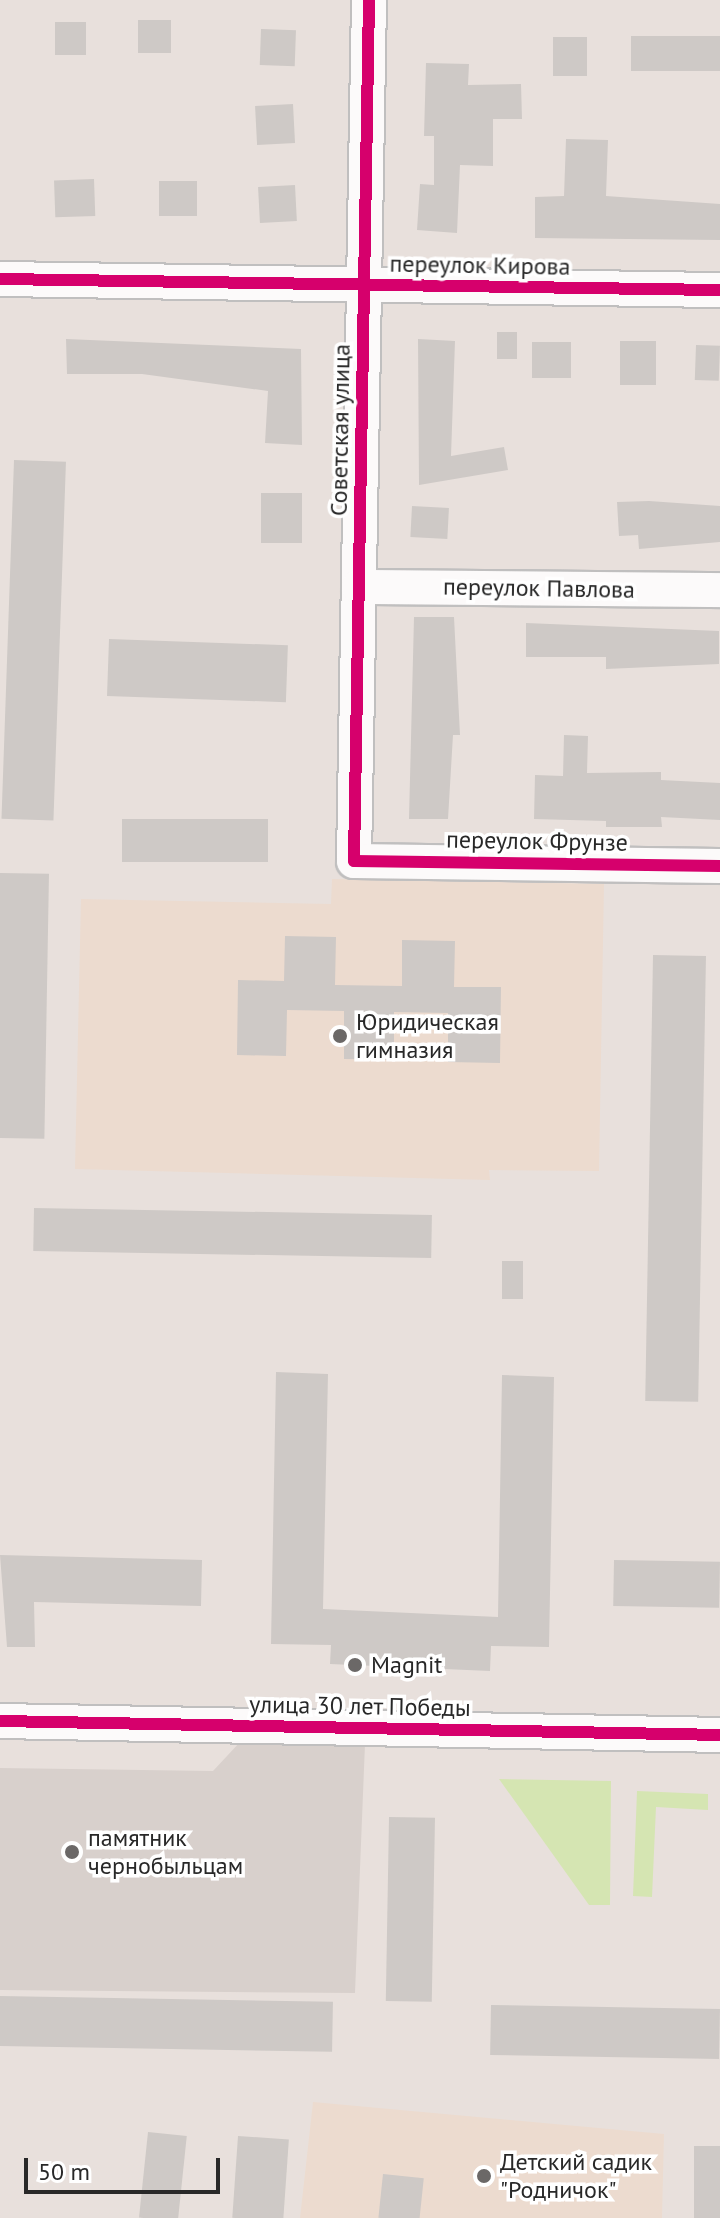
<!DOCTYPE html>
<html>
<head>
<meta charset="utf-8">
<style>
	body { margin:0 }
	#map { position:relative; width:720px; height:2218px; overflow:hidden; background:#e8e0dc; font-family:"PT Sans",sans-serif }
	div>[style] { position:absolute }
	.education>* { inset:0; background:#ecdbcf }
	.green>* { inset:0; background:#d5e5b2 }
	.plaza>* { inset:0; background:#d8d0cc }
	.building>* { inset:0; background:#cec9c6; transform-origin:0 0 }
	.roads { filter:drop-shadow(2px 0 #c0bfbf) drop-shadow(-2px 0 #c0bfbf) drop-shadow(0 2px #c0bfbf) drop-shadow(0 -2px #c0bfbf) }
	.minor>* { height:34px; margin:-17px; padding:0 17px; transform-origin:17px; border-radius:17px; background:#fcfafa }
	.cycleway>* { height:12px; margin:-6px; padding:0 6px; transform-origin:6px; border-radius:6px; background:#d6006c }
	.dots>* { width:22px; height:22px; translate:-50% -50%; box-sizing:border-box; border:4px solid #fff; border-radius:50% }
	span { translate:-50% -50%; white-space:nowrap; text-align:center; line-height:1.15; -webkit-text-stroke:7px #fff; paint-order:stroke }
	.street-label { font-size:24px; color:#282828 }
	.poi-label { font-size:24px; color:#282828 }
	.left { translate:0 -50%; text-align:left }
	.scale { position:absolute; left:24px; top:2158px; width:196px; height:36px; box-sizing:border-box; border:4px solid #282828; border-top:0; padding-left:10px; font-size:24px; line-height:28px; white-space:nowrap; color:#282828; -webkit-text-stroke:6px #fff; paint-order:stroke }
</style>
</head>
<body>
<div id="map">
	<div class="education">
		<i style="clip-path:polygon(332px 879px,604px 884px,599px 1171px,489px 1170px,490px 1180px,75px 1169px,81px 899px,331px 904px)"></i>
		<i style="clip-path:polygon(313px 2102px,664px 2134px,662px 2218px,300px 2218px)"></i>
	</div>
	<div class="green">
		<i style="clip-path:polygon(499px 1779px,611px 1781px,610px 1905px,589px 1905px)"></i>
		<i style="clip-path:polygon(637px 1791px,708px 1794px,708px 1810px,656px 1807px,652px 1897px,633px 1896px)"></i>
	</div>
	<div class="plaza">
		<i style="clip-path:polygon(241px 1741px,365px 1744px,355px 1993px,0 1990px,0 1768px,213px 1771px)"></i>
	</div>
	<div class="building">
		<i style="left:171px;top:20px;width:33px;height:33px;rotate:90deg"></i>
		<i style="left:55px;top:22px;width:31px;height:33px"></i>
		<i style="left:261px;top:29px;width:35px;height:36px;rotate:2deg"></i>
		<i style="left:720px;top:36px;width:35px;height:89px;rotate:90deg"></i>
		<i style="left:553px;top:37px;width:34px;height:39px"></i>
		<i style="clip-path:polygon(426px 63px,469px 64px,468px 85px,521px 84px,522px 119px,493px 119px,493px 166px,460px 165px,457px 233px,417px 230px,420px 184px,434px 185px,434px 136px,424px 136px)"></i>
		<i style="left:293px;top:104px;width:39px;height:38px;rotate:87deg"></i>
		<i style="clip-path:polygon(566px 139px,608px 140px,606px 196px,720px 204px,720px 240px,535px 238px,535px 197px,564px 196px)"></i>
		<i style="left:94px;top:179px;width:37px;height:40px;rotate:88deg"></i>
		<i style="left:159px;top:181px;width:38px;height:35px"></i>
		<i style="left:295px;top:185px;width:36px;height:37px;rotate:87deg"></i>
		<i style="left:497px;top:332px;width:20px;height:27px"></i>
		<i style="clip-path:polygon(66px 339px,301px 349px,302px 445px,265px 443px,268px 391px,142px 374px,67px 374px)"></i>
		<i style="clip-path:polygon(418px 339px,455px 341px,451px 456px,504px 447px,508px 470px,419px 485px)"></i>
		<i style="left:620px;top:341px;width:36px;height:44px"></i>
		<i style="left:532px;top:342px;width:39px;height:36px"></i>
		<i style="left:696px;top:345px;width:24px;height:35px;rotate:2deg"></i>
		<i style="left:14px;top:460px;width:52px;height:359px;rotate:2deg"></i>
		<i style="left:261px;top:493px;width:41px;height:50px"></i>
		<i style="clip-path:polygon(649px 501px,720px 506px,720px 542px,639px 549px,638px 535px,619px 536px,617px 502px)"></i>
		<i style="left:412px;top:506px;width:37px;height:31px;rotate:3deg"></i>
		<i style="clip-path:polygon(414px 617px,454px 617px,460px 735px,453px 735px,448px 819px,409px 819px)"></i>
		<i style="clip-path:polygon(526px 623px,719px 631px,719px 664px,606px 669px,606px 657px,526px 657px)"></i>
		<i style="left:109px;top:639px;width:179px;height:57px;rotate:2deg"></i>
		<i style="clip-path:polygon(564px 735px,588px 736px,587px 773px,661px 772px,661px 780px,720px 783px,720px 820px,661px 817px,662px 827px,606px 827px,606px 821px,534px 819px,535px 775px,563px 776px)"></i>
		<i style="left:122px;top:819px;width:146px;height:43px"></i>
		<i style="left:0;top:873px;width:49px;height:265px;rotate:1deg"></i>
		<i style="clip-path:polygon(285px 936px,336px 937px,335px 985px,402px 986px,402px 940px,455px 941px,454px 987px,501px 987px,500px 1063px,448px 1062px,448px 1013px,394px 1012px,394px 1060px,344px 1059px,344px 1011px,287px 1010px,286px 1056px,237px 1055px,238px 980px,284px 981px)"></i>
		<i style="left:653px;top:955px;width:53px;height:446px;rotate:1deg"></i>
		<i style="left:34px;top:1208px;width:398px;height:43px;rotate:1deg"></i>
		<i style="left:502px;top:1261px;width:21px;height:38px"></i>
		<i style="clip-path:polygon(276px 1372px,328px 1374px,323px 1609px,498px 1617px,502px 1375px,554px 1377px,549px 1647px,491px 1646px,490px 1671px,330px 1664px,331px 1645px,271px 1644px)"></i>
		<i style="clip-path:polygon(0 1555px,202px 1560px,201px 1606px,34px 1602px,35px 1647px,7px 1647px)"></i>
		<i style="left:614px;top:1560px;width:106px;height:46px;rotate:1deg"></i>
		<i style="left:389px;top:1817px;width:46px;height:184px;rotate:1deg"></i>
		<i style="left:0;top:1996px;width:333px;height:50px;rotate:1deg"></i>
		<i style="left:491px;top:2005px;width:229px;height:50px;rotate:1deg"></i>
		<i style="left:148px;top:2132px;width:39px;height:86px;rotate:6deg"></i>
		<i style="left:238px;top:2136px;width:51px;height:82px;rotate:4deg"></i>
		<i style="left:694px;top:2146px;width:26px;height:72px"></i>
		<i style="left:383px;top:2174px;width:41px;height:44px;rotate:6deg"></i>
	</div>
	<div class="roads">
		<div class="minor">
			<i style="left:369px;top:0;width:861px;rotate:91deg"></i>
			<i style="left:354px;top:861px;width:366px;rotate:0.8deg"></i>
			<i style="left:0;top:279px;width:720px;rotate:0.88deg"></i>
			<i style="left:359px;top:587px;width:361px;rotate:0.5deg"></i>
			<i style="left:0;top:1721px;width:720px;rotate:1.11deg"></i>
		</div>
	</div>
	<div class="cycleway">
		<i style="left:369px;top:0;width:861px;rotate:91deg"></i>
		<i style="left:354px;top:861px;width:366px;rotate:0.8deg"></i>
		<i style="left:0;top:279px;width:720px;rotate:0.88deg"></i>
		<i style="left:0;top:1721px;width:720px;rotate:1.11deg"></i>
	</div>
	<div class="dots">
		<i style="left:340px;top:1036px;background:#6b6867"></i>
		<i style="left:355px;top:1665px;background:#6b6867"></i>
		<i style="left:72px;top:1852px;background:#6b6867"></i>
		<i style="left:484px;top:2176px;background:#6b6867"></i>
	</div>
	<div class="street-label">
		<span style="left:480px;top:265px;rotate:1deg">переулок Кирова</span>
		<span style="left:340px;top:430px;rotate:-89deg">Советская улица</span>
		<span style="left:539px;top:588px;rotate:1deg">переулок Павлова</span>
		<span style="left:537px;top:841px;rotate:1deg">переулок Фрунзе</span>
		<span style="left:360px;top:1706px;rotate:1deg">улица 30 лет Победы</span>
	</div>
	<div class="poi-label">
		<span class="left" style="left:356px;top:1036px">Юридическая<br>гимназия</span>
		<span class="left" style="left:371px;top:1665px">Magnit</span>
		<span class="left" style="left:88px;top:1852px">памятник<br>чернобыльцам</span>
		<span class="left" style="left:500px;top:2176px">Детский садик<br>"Родничок"</span>
	</div>
	<div class="scale">50 m</div>
</div>
</body>
</html>
